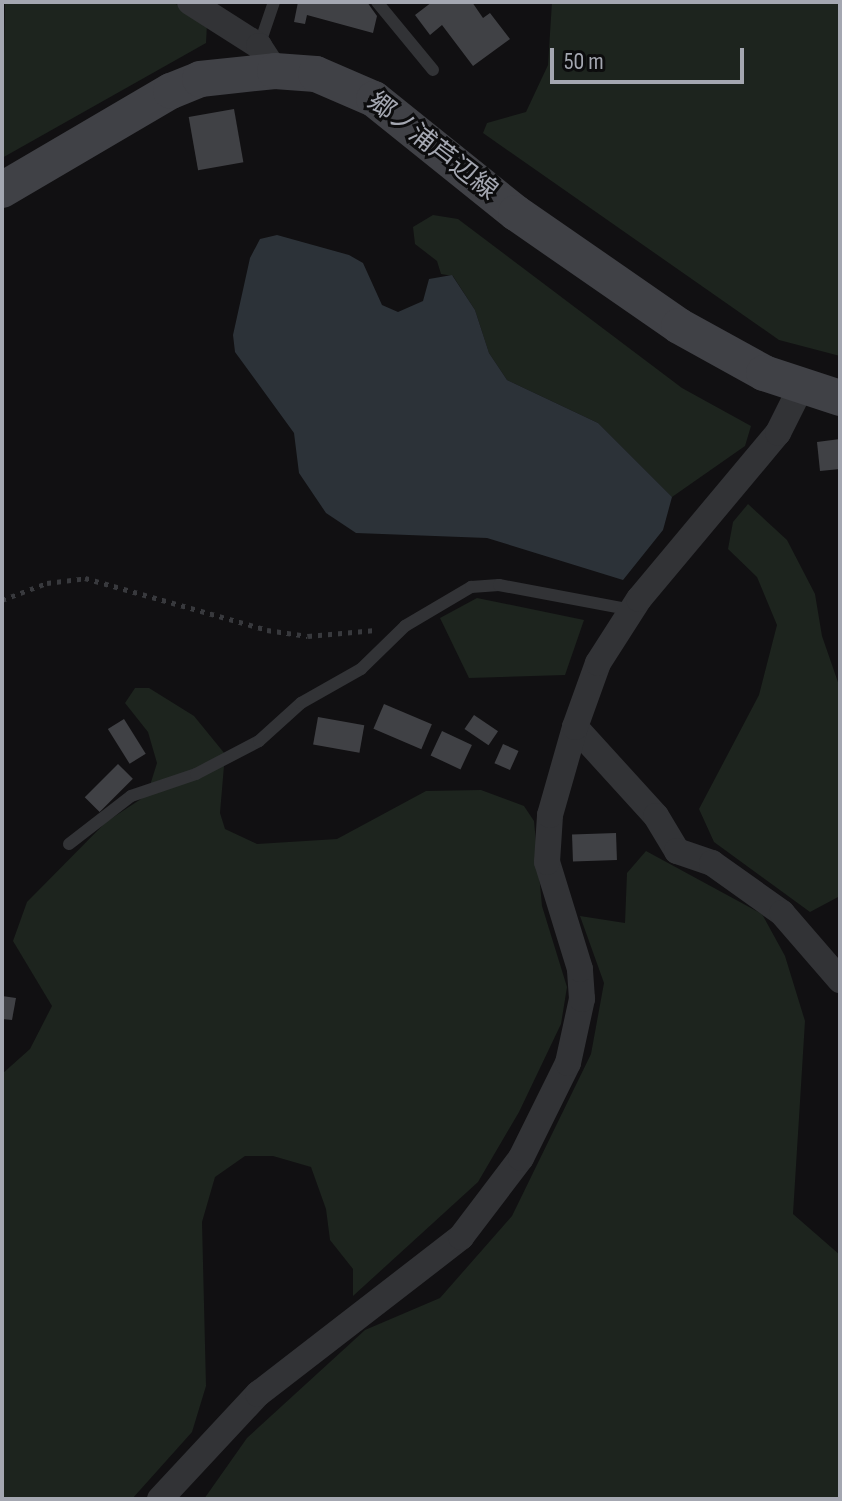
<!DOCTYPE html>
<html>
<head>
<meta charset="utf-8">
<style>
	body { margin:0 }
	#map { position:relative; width:842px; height:1501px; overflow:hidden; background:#111012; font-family:"Sofia Sans Condensed","Noto Sans JP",sans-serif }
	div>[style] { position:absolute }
	.green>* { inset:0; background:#1d241e }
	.water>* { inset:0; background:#2c3238 }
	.building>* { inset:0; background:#404145; transform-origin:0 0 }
	.path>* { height:5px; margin-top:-2.5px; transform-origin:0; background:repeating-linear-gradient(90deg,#38393d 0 4px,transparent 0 10px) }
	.service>* { height:12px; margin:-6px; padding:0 6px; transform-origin:6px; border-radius:6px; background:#323336 }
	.minor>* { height:26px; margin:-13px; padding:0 13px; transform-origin:13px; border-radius:13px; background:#323336 }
	.secondary>* { height:36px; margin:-18px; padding:0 18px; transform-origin:18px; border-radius:18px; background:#404146 }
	span { translate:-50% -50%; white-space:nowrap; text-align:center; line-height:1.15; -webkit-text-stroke:6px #0c0c0d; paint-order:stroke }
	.street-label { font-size:26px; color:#a4a7b1 }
	.frame { position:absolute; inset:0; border:4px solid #a4a7b1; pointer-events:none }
	.scale { position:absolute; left:550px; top:48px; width:194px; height:36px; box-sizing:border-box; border:4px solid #a4a7b1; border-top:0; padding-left:10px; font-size:24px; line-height:28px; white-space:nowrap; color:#a4a7b1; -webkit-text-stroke:6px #0c0c0d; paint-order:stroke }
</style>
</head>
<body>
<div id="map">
	<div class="green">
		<i style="clip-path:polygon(5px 2px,173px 2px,207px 24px,206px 43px,2px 158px)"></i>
		<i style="clip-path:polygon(552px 2px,840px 2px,840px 356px,779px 340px,483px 133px,487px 123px,526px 112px,548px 65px)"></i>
		<i style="clip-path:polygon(433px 215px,458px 219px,682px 388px,751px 426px,745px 446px,672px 497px,598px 423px,507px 380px,489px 353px,475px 310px,453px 276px,441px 274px,437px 261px,415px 244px,413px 227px)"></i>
		<i style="clip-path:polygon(748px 504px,787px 540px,815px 594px,822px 636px,840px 688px,840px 896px,810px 912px,714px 842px,699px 809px,759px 695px,777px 625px,757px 577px,728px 549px,733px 522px)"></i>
		<i style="clip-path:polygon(477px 598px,584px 620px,565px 675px,469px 678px,440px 618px)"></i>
		<i style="clip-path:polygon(135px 688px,149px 688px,194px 716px,225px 754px,220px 813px,225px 829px,257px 844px,337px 839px,426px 791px,481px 790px,524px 806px,534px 821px,542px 906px,567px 987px,561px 1024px,519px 1112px,478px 1182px,353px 1296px,353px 1269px,330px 1240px,326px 1209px,311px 1167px,273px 1156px,245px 1156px,215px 1177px,202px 1222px,206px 1386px,192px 1432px,132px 1499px,2px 1499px,2px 1074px,30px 1049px,52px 1006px,13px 941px,27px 902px,106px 822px,147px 795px,157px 763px,148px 732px,125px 703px)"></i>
		<i style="clip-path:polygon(646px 851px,762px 914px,785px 956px,805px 1021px,793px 1214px,840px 1255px,840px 1499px,204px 1499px,247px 1438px,365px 1330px,440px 1298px,512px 1216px,591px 1054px,604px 983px,580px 916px,625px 923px,627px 873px)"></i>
	</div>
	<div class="water">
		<i style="clip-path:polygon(277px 235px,349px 255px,363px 263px,382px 305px,398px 312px,423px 301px,429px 279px,452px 275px,475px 310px,489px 353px,507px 380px,598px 423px,672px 497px,663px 530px,623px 580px,487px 538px,356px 533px,326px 513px,299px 473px,294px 433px,235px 352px,233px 335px,250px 258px,260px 239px)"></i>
	</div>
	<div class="building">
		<i style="clip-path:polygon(298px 2px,367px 2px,377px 16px,373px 33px,307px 15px,305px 24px,294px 22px)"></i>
		<i style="clip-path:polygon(432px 2px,472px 2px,483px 18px,490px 13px,510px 39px,473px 66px,442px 25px,430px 35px,415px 15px)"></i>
		<i style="left:234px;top:109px;width:54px;height:46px;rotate:80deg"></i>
		<i style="clip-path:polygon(840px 439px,840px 469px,820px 471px,817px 442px)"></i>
		<i style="left:384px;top:704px;width:52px;height:27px;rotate:23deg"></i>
		<i style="left:474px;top:715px;width:29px;height:17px;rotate:34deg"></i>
		<i style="left:318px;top:717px;width:47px;height:28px;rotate:10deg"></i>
		<i style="left:124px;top:719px;width:41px;height:19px;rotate:58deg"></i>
		<i style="left:442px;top:731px;width:33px;height:27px;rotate:25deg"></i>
		<i style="left:503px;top:744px;width:17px;height:21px;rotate:24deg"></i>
		<i style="left:118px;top:764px;width:21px;height:47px;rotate:45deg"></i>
		<i style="left:616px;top:833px;width:27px;height:44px;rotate:88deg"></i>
		<i style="clip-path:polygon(2px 996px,16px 998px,12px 1020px,2px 1019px)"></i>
	</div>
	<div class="path">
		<i style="left:2px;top:600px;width:48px;rotate:-20.7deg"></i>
		<i style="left:47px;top:583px;width:38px;rotate:-7deg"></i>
		<i style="left:85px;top:578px;width:189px;rotate:15.9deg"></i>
		<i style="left:267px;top:630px;width:41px;rotate:8.3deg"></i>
		<i style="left:308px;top:636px;width:68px;rotate:-5deg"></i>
	</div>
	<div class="service">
		<i style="left:377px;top:2px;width:88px;rotate:50.5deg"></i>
		<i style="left:259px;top:46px;width:46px;rotate:-71.2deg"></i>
		<i style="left:69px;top:844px;width:78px;rotate:-37.7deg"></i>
		<i style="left:131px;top:796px;width:69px;rotate:-18.7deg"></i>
		<i style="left:196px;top:774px;width:71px;rotate:-27.6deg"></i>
		<i style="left:259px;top:741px;width:57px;rotate:-42.1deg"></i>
		<i style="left:301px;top:703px;width:69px;rotate:-29.5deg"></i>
		<i style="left:361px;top:669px;width:62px;rotate:-44.3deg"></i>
		<i style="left:405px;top:626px;width:77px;rotate:-30.6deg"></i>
		<i style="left:471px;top:587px;width:28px;rotate:-4deg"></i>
		<i style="left:499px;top:585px;width:135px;rotate:10.6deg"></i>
	</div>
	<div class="minor">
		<i style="left:190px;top:2px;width:82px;rotate:32.5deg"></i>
		<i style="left:259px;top:46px;width:30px;rotate:57deg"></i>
		<i style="left:575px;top:727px;width:120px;rotate:47.7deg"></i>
		<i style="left:656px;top:816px;width:41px;rotate:59deg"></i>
		<i style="left:677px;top:851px;width:37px;rotate:19deg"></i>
		<i style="left:712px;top:863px;width:86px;rotate:35.5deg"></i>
		<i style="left:782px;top:913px;width:89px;rotate:49.1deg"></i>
		<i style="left:160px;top:1499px;width:144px;rotate:-47deg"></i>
		<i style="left:258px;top:1394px;width:257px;rotate:-37.7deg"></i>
		<i style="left:461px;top:1237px;width:99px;rotate:-52.8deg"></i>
		<i style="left:521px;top:1158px;width:106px;rotate:-63.7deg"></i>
		<i style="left:568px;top:1063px;width:66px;rotate:-77.7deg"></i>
		<i style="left:582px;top:999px;width:30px;rotate:-94deg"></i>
		<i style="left:580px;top:969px;width:112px;rotate:-107.1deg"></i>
		<i style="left:547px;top:862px;width:47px;rotate:-86.3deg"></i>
		<i style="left:550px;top:815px;width:91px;rotate:-74.1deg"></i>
		<i style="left:575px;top:727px;width:68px;rotate:-70.2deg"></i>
		<i style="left:598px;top:663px;width:76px;rotate:-57.4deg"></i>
		<i style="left:639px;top:599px;width:217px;rotate:-50.1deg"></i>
		<i style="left:778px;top:433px;width:49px;rotate:-63.4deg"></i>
	</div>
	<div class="secondary">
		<i style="left:2px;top:190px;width:196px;rotate:-30.4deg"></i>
		<i style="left:171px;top:91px;width:31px;rotate:-22deg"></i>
		<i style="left:200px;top:79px;width:75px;rotate:-6.1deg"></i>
		<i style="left:275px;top:71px;width:41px;rotate:4.2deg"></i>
		<i style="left:316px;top:74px;width:63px;rotate:23.3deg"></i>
		<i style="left:374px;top:99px;width:182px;rotate:38.8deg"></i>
		<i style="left:516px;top:213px;width:198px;rotate:34.7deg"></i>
		<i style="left:679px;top:326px;width:97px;rotate:28.9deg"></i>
		<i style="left:764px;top:373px;width:80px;rotate:18.2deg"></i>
	</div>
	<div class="street-label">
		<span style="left:432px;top:147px;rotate:38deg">郷ノ浦芦辺線</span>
	</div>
	<div class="frame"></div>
	<div class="scale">50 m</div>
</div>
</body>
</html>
